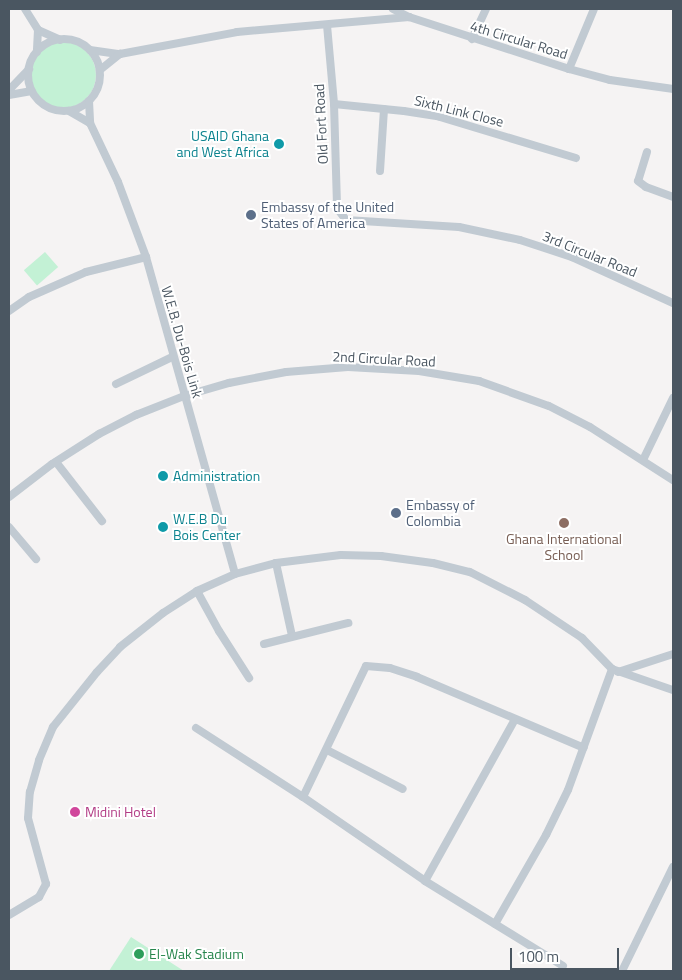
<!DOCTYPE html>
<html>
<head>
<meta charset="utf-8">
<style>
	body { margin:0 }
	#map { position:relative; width:682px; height:980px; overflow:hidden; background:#f5f3f3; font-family:"Titillium Web",sans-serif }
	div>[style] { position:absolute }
	.green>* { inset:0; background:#c3f1d5; transform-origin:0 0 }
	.round { border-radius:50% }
	.minor>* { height:8px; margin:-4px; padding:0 4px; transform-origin:4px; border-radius:4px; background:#c1cad2 }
	.minor>.ring { margin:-4px; padding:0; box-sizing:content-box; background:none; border:8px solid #c1cad2; border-radius:50% }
	.dots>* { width:14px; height:14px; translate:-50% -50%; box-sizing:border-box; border:2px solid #fff; border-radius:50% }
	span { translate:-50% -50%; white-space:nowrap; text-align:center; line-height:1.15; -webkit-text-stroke:4px #fff; paint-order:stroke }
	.street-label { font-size:14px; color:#4a5661 }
	.culture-label { font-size:14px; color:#0d838f }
	.right { translate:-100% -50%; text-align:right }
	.left { translate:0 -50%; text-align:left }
	.service-label { font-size:14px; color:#4e5e75 }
	.education-label { font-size:14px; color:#785e54 }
	.hotel-label { font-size:14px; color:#b23c85 }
	.leisure-label { font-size:14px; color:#27864d }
	.frame { position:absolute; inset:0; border:10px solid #4a5661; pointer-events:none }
	.scale { position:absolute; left:510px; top:948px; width:109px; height:22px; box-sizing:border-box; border:2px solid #4a5661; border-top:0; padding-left:6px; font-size:15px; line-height:18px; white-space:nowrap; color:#4a5661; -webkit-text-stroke:4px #fff; paint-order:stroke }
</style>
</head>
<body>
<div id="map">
	<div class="green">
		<i class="round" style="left:30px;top:42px;width:66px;height:66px"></i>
		<i style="left:45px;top:252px;width:20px;height:28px;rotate:49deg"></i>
		<i style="clip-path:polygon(131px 937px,184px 971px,109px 971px)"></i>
	</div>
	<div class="minor">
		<i style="left:25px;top:9px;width:25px;rotate:58deg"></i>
		<i style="left:38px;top:30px;width:22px;rotate:93deg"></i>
		<i style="left:393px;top:9px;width:18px;rotate:27deg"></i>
		<i style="left:327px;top:25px;width:79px;rotate:84.9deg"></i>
		<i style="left:334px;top:104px;width:104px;rotate:88.3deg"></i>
		<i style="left:337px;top:208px;width:15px;rotate:53deg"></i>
		<i style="left:346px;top:220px;width:113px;rotate:3.5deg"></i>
		<i style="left:459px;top:227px;width:62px;rotate:12deg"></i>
		<i style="left:520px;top:240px;width:55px;rotate:18.1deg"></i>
		<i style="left:572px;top:257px;width:111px;rotate:24.5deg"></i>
		<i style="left:38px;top:30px;width:24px;rotate:24deg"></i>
		<i style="left:472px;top:39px;width:33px;rotate:-65deg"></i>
		<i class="ring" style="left:28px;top:39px;width:64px;height:64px"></i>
		<i style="left:90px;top:50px;width:30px;rotate:8deg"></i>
		<i style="left:120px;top:54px;width:119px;rotate:-10.6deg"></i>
		<i style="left:237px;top:32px;width:173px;rotate:-5deg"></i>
		<i style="left:409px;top:17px;width:168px;rotate:18deg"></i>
		<i style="left:569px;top:69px;width:42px;rotate:15deg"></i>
		<i style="left:610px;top:80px;width:64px;rotate:8.1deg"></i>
		<i style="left:569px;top:69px;width:65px;rotate:-67.4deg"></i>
		<i style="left:100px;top:70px;width:26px;rotate:-39deg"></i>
		<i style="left:9px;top:90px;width:29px;rotate:-46deg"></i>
		<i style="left:9px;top:95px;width:23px;rotate:-10deg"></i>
		<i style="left:89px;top:101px;width:22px;rotate:87deg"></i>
		<i style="left:90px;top:123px;width:65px;rotate:64.6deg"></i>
		<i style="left:118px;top:182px;width:80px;rotate:69.5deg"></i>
		<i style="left:146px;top:257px;width:329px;rotate:74.3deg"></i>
		<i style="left:334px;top:104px;width:70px;rotate:5.7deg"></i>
		<i style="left:404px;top:111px;width:36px;rotate:9deg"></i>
		<i style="left:440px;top:117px;width:142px;rotate:16.8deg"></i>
		<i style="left:69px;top:111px;width:24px;rotate:30deg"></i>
		<i style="left:647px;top:152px;width:30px;rotate:107deg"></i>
		<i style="left:638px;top:181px;width:10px;rotate:37deg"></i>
		<i style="left:646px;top:187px;width:29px;rotate:20deg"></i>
		<i style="left:380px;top:171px;width:62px;rotate:-86.3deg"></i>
		<i style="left:9px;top:311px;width:24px;rotate:-35deg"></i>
		<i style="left:29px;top:297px;width:62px;rotate:-23.7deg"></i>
		<i style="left:86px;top:272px;width:62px;rotate:-14deg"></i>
		<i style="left:116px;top:384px;width:62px;rotate:-25.7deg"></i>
		<i style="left:643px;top:460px;width:69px;rotate:-64.2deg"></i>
		<i style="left:56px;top:462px;width:75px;rotate:52.1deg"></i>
		<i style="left:9px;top:497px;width:54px;rotate:-37.5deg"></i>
		<i style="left:52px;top:464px;width:56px;rotate:-32.6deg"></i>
		<i style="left:99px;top:434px;width:42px;rotate:-27.2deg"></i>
		<i style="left:136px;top:415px;width:52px;rotate:-21.6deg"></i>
		<i style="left:184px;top:396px;width:47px;rotate:-16.1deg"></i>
		<i style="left:229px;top:383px;width:58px;rotate:-10.9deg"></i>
		<i style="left:286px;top:372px;width:62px;rotate:-4.6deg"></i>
		<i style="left:348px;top:367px;width:71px;rotate:3.2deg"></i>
		<i style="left:419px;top:371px;width:61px;rotate:9.5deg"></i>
		<i style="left:479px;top:381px;width:74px;rotate:19.7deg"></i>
		<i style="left:549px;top:406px;width:46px;rotate:27.1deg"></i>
		<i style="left:590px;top:427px;width:98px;rotate:32.6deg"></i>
		<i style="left:9px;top:527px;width:42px;rotate:49.8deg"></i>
		<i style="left:276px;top:563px;width:75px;rotate:77.6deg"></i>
		<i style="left:197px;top:591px;width:46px;rotate:61.2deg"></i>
		<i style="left:219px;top:631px;width:56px;rotate:57.4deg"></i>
		<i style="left:264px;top:644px;width:87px;rotate:-14deg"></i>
		<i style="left:618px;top:672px;width:58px;rotate:-18.1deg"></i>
		<i style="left:196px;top:728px;width:127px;rotate:32.8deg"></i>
		<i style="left:303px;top:797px;width:148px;rotate:34.5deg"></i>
		<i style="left:425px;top:881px;width:162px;rotate:31.6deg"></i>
		<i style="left:327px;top:750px;width:85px;rotate:27.2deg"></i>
		<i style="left:303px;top:797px;width:145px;rotate:-64.3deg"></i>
		<i style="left:366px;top:666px;width:24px;rotate:5deg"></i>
		<i style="left:390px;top:668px;width:28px;rotate:18deg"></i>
		<i style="left:417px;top:677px;width:181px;rotate:23deg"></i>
		<i style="left:425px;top:881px;width:185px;rotate:-60.9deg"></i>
		<i style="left:9px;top:915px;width:35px;rotate:-31deg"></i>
		<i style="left:39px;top:897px;width:15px;rotate:-62deg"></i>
		<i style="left:46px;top:884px;width:68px;rotate:-105.3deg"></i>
		<i style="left:28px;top:818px;width:26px;rotate:-86deg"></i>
		<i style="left:30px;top:792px;width:33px;rotate:-74deg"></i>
		<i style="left:39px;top:760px;width:36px;rotate:-67deg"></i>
		<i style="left:53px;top:727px;width:70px;rotate:-51.3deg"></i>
		<i style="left:97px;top:672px;width:34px;rotate:-47deg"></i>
		<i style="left:120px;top:647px;width:55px;rotate:-38.3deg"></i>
		<i style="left:163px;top:613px;width:40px;rotate:-32.9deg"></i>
		<i style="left:197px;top:591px;width:42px;rotate:-24.1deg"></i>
		<i style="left:235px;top:574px;width:42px;rotate:-15deg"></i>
		<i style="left:276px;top:563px;width:65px;rotate:-7deg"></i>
		<i style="left:341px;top:555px;width:40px;rotate:1.4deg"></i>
		<i style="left:381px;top:556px;width:52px;rotate:7.7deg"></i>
		<i style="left:433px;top:563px;width:38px;rotate:14deg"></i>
		<i style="left:470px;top:572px;width:62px;rotate:27deg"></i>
		<i style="left:525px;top:600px;width:69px;rotate:33.7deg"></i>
		<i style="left:582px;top:638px;width:43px;rotate:45.9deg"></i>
		<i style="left:612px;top:669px;width:65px;rotate:19deg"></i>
		<i style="left:495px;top:924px;width:103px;rotate:-60.2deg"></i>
		<i style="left:546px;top:835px;width:50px;rotate:-63.9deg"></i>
		<i style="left:568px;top:790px;width:129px;rotate:-70deg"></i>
		<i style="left:622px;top:971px;width:116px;rotate:-63.9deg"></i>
	</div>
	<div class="dots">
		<i style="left:279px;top:144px;background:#0f9aa8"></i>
		<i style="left:251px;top:215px;background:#5c6f8a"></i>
		<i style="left:163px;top:476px;background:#0f9aa8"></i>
		<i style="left:396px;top:513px;background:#5c6f8a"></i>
		<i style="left:564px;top:523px;background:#8d6e63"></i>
		<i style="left:163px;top:527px;background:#0f9aa8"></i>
		<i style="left:75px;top:812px;background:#d1479c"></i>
		<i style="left:139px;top:954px;background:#2e9e5b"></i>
	</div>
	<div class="street-label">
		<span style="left:519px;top:40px;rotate:17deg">4th Circular Road</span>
		<span style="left:459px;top:111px;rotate:14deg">Sixth Link Close</span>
		<span style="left:321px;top:124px;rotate:-93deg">Old Fort Road</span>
		<span style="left:590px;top:254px;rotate:22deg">3rd Circular Road</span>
		<span style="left:182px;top:342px;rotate:74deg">W.E.B. Du-Bois Link</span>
		<span style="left:384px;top:359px;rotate:3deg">2nd Circular Road</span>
	</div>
	<div class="culture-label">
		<span class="right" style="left:269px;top:144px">USAID Ghana<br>and West Africa</span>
		<span class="left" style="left:173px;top:476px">Administration</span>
		<span class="left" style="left:173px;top:527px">W.E.B Du<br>Bois Center</span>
	</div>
	<div class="service-label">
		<span class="left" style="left:261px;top:215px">Embassy of the United<br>States of America</span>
		<span class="left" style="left:406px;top:513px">Embassy of<br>Colombia</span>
	</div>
	<div class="education-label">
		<span style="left:564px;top:547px">Ghana International<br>School</span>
	</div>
	<div class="hotel-label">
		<span class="left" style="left:85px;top:812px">Midini Hotel</span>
	</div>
	<div class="leisure-label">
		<span class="left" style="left:149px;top:954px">El-Wak Stadium</span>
	</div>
	<div class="frame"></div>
	<div class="scale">100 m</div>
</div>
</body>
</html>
